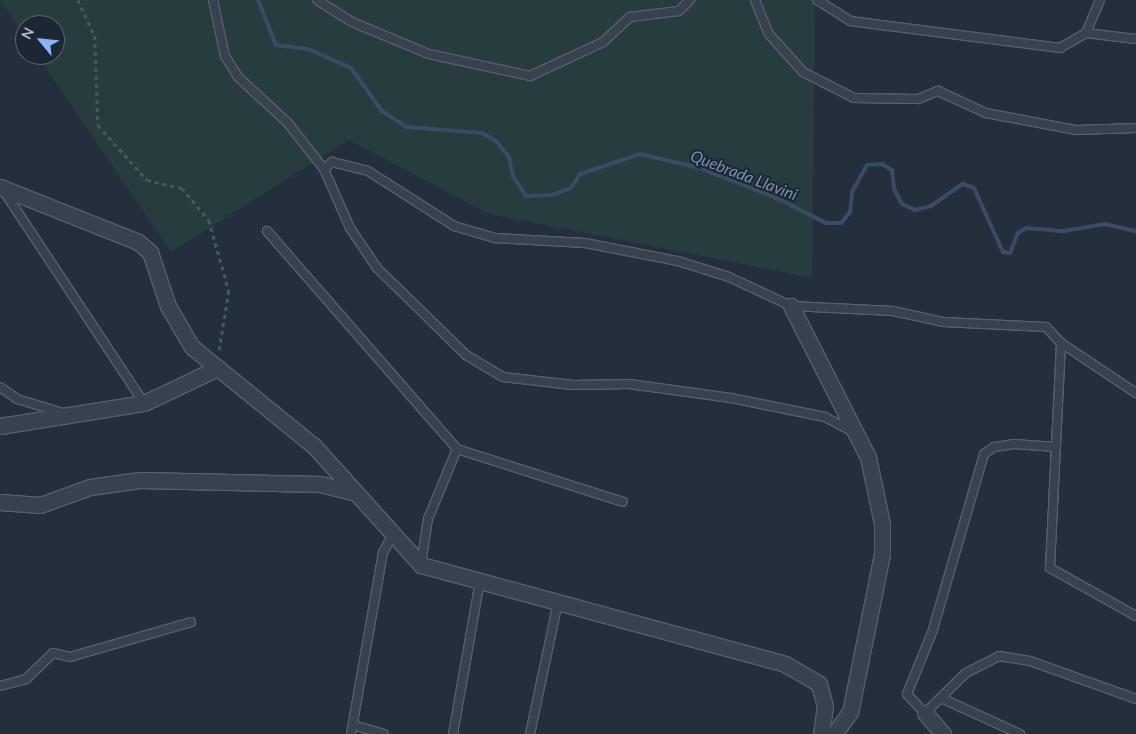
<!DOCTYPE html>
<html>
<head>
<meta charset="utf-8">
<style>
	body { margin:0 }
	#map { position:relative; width:1136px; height:734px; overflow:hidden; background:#242f3e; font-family:Lato,sans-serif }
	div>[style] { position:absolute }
	.green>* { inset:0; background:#263c3f }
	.stream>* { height:4px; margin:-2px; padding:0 2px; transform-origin:2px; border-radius:2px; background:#394c67 }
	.path>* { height:2.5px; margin-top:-1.25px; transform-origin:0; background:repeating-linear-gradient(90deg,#44595c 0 4px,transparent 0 8px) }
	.roads { filter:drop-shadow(1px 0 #565f6c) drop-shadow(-1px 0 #565f6c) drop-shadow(0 1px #565f6c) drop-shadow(0 -1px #565f6c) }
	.service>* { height:8px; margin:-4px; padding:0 4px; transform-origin:4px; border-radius:4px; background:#38414e }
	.minor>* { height:15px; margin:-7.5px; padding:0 7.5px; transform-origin:7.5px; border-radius:7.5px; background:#38414e }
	span { translate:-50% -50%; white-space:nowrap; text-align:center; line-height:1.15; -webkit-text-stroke:4px #1d2633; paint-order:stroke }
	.water-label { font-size:16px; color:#7c92b1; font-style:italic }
	.north { position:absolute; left:15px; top:15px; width:50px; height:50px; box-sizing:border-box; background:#1d2633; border:1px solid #59626f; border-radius:50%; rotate:298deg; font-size:14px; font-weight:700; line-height:20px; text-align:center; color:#b4bcc9 }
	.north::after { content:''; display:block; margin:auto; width:18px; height:22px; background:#8ab4f8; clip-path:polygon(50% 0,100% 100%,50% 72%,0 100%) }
</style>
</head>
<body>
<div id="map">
	<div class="green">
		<i style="clip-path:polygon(0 0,815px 0,812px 278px,489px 214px,349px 140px,171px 252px,37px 55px,55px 55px,55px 25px,25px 25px,25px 37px)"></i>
	</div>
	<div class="stream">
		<i style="left:258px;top:0;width:48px;rotate:68.2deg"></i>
		<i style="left:276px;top:45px;width:32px;rotate:7deg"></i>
		<i style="left:308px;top:49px;width:47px;rotate:23.8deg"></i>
		<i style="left:351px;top:68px;width:53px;rotate:54.2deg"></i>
		<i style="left:382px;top:111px;width:30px;rotate:33deg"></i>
		<i style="left:407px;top:127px;width:75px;rotate:4.6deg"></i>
		<i style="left:482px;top:133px;width:16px;rotate:30deg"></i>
		<i style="left:496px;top:141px;width:21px;rotate:51deg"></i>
		<i style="left:509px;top:157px;width:19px;rotate:78deg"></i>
		<i style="left:513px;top:176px;width:24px;rotate:57deg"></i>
		<i style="left:526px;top:196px;width:26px;rotate:-2deg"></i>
		<i style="left:552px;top:195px;width:20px;rotate:-20deg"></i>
		<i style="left:571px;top:188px;width:17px;rotate:-57deg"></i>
		<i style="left:580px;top:174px;width:63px;rotate:-18.4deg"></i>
		<i style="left:640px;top:154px;width:61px;rotate:13.3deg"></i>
		<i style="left:699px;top:168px;width:86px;rotate:21.2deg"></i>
		<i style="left:779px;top:199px;width:53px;rotate:27.1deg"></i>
		<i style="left:826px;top:223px;width:15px"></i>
		<i style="left:841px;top:223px;width:14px;rotate:-51deg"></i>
		<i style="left:850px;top:212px;width:20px;rotate:-84deg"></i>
		<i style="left:852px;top:192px;width:31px;rotate:-61deg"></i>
		<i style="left:867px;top:165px;width:15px;rotate:-4deg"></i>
		<i style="left:882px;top:164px;width:12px;rotate:31deg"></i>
		<i style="left:892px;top:170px;width:19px;rotate:84deg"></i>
		<i style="left:894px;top:189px;width:17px;rotate:62deg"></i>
		<i style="left:902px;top:204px;width:14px;rotate:25deg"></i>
		<i style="left:915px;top:210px;width:16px;rotate:-14deg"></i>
		<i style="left:931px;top:206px;width:39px;rotate:-35deg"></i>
		<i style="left:963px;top:184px;width:12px;rotate:20deg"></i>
		<i style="left:974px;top:188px;width:70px;rotate:65.6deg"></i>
		<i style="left:1003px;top:252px;width:7px;rotate:8deg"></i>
		<i style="left:1010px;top:253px;width:22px;rotate:-68deg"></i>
		<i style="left:1018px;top:233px;width:9px;rotate:-32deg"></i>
		<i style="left:1026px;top:228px;width:38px;rotate:5deg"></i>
		<i style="left:1064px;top:231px;width:42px;rotate:-9.7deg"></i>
		<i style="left:1105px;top:224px;width:32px;rotate:13deg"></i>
	</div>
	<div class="path">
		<i style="left:78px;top:0;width:40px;rotate:65deg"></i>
		<i style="left:95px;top:36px;width:89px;rotate:88.1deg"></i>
		<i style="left:98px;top:125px;width:74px;rotate:48.3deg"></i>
		<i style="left:147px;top:180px;width:36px;rotate:13deg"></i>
		<i style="left:182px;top:188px;width:42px;rotate:49.8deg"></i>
		<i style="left:209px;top:220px;width:74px;rotate:74.3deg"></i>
		<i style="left:229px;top:291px;width:63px;rotate:99.2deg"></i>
	</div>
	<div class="roads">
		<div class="service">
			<i style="left:213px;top:0;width:57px;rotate:77.9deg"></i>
			<i style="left:225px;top:56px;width:25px;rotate:58deg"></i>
			<i style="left:238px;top:77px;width:67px;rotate:42.6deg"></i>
			<i style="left:287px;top:122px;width:60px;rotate:51.8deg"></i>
			<i style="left:324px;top:169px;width:64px;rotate:66.2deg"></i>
			<i style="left:350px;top:228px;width:48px;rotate:56deg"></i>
			<i style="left:377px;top:268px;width:124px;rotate:44.3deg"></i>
			<i style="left:466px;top:355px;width:43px;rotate:30.7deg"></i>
			<i style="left:503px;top:377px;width:70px;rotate:6.5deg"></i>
			<i style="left:573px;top:385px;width:56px;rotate:-1deg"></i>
			<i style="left:629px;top:384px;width:103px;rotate:7.8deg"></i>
			<i style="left:731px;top:398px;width:96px;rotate:11.4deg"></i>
			<i style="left:825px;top:417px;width:32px;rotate:28deg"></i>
			<i style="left:317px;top:0;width:41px;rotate:32.2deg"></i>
			<i style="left:352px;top:22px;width:83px;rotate:22.6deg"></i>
			<i style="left:429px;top:54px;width:103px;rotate:12.3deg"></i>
			<i style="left:530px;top:76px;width:81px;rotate:-25deg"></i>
			<i style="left:603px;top:42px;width:37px;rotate:-43deg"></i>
			<i style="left:630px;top:17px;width:49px;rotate:-7deg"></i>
			<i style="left:679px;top:11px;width:16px;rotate:-45deg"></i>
			<i style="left:755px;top:0;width:35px;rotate:68deg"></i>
			<i style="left:768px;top:33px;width:52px;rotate:48.1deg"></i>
			<i style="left:803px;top:72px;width:57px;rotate:27deg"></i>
			<i style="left:854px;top:98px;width:64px;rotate:0.9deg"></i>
			<i style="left:918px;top:99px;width:22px;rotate:-22deg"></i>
			<i style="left:938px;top:91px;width:53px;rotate:24.6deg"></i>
			<i style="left:986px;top:113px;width:92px;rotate:10.7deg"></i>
			<i style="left:1076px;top:130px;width:60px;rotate:-1.9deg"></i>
			<i style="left:817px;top:0;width:39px;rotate:32deg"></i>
			<i style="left:850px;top:21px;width:212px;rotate:7.3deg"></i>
			<i style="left:1060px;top:48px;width:30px;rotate:-30deg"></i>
			<i style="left:1086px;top:33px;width:36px;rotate:-67deg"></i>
			<i style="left:1086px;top:33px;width:50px;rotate:6.8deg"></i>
			<i style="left:324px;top:169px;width:11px;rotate:-41deg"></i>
			<i style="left:332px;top:162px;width:37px;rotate:14deg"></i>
			<i style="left:368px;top:171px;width:102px;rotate:32.6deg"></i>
			<i style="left:454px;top:226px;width:43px;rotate:16.3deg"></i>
			<i style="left:495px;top:238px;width:90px;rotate:3.2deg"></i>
			<i style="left:585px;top:243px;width:95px;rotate:11deg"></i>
			<i style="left:678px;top:261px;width:53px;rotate:17.4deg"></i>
			<i style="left:729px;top:277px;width:68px;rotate:25.1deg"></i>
			<i style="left:791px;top:306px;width:102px;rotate:2.8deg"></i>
			<i style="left:893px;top:311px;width:51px;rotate:12.4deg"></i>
			<i style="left:943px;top:322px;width:103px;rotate:2.8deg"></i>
			<i style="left:1046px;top:327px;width:22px;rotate:47deg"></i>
			<i style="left:1061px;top:343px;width:225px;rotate:92.8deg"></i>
			<i style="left:1050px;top:568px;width:98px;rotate:29.2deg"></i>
			<i style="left:3px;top:190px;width:255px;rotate:56.5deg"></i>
			<i style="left:267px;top:231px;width:289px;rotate:48.9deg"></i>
			<i style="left:1061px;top:343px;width:90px;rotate:33.7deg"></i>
			<i style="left:0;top:387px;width:21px;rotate:35deg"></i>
			<i style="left:17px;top:399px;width:45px;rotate:16.8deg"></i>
			<i style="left:1056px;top:447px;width:42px;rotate:-175.9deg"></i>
			<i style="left:1014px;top:444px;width:20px;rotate:171deg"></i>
			<i style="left:994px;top:447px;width:12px;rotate:145deg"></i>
			<i style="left:984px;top:454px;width:183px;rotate:106.2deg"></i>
			<i style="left:933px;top:630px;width:69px;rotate:112.1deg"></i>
			<i style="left:907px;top:694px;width:26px;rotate:47deg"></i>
			<i style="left:925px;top:713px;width:57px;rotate:-44.3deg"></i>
			<i style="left:966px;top:673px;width:37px;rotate:-27deg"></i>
			<i style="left:999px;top:656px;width:31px;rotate:9deg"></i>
			<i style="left:1030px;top:661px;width:113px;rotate:19.7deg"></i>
			<i style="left:421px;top:564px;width:46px;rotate:-81.2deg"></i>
			<i style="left:428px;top:519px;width:76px;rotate:-67.5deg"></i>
			<i style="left:457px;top:449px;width:174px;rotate:17.7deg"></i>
			<i style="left:0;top:686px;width:27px;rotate:-15deg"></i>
			<i style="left:26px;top:679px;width:37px;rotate:-44deg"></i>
			<i style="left:53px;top:653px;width:17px;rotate:13deg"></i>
			<i style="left:70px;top:657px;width:126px;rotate:-16.1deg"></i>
			<i style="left:941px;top:698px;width:87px;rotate:24.5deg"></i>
			<i style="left:353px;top:725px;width:32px;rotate:16deg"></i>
			<i style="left:351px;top:734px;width:184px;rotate:-80deg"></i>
			<i style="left:383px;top:553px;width:19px;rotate:-62deg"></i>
			<i style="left:453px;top:734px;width:155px;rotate:-80deg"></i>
			<i style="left:530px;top:734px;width:135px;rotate:-78deg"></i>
		</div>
		<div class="minor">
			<i style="left:0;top:187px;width:149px;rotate:21.7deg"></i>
			<i style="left:138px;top:242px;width:16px;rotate:40deg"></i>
			<i style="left:150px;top:252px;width:57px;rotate:71.6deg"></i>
			<i style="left:168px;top:306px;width:48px;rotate:59.7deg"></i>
			<i style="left:192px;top:347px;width:157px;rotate:39.1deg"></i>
			<i style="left:314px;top:446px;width:160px;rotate:48deg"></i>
			<i style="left:421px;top:565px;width:377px;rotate:15.2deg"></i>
			<i style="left:785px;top:664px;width:39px;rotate:30deg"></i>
			<i style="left:819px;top:684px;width:23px;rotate:75deg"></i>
			<i style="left:825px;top:706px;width:28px;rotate:98deg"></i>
			<i style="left:791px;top:306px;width:169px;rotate:63deg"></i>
			<i style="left:868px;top:457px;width:68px;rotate:78.2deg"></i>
			<i style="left:882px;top:524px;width:30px;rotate:90deg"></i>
			<i style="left:882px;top:554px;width:161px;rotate:101.4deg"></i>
			<i style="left:850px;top:712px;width:27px;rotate:126deg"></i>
			<i style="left:0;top:426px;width:146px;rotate:-9.1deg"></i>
			<i style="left:144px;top:403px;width:80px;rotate:-25.3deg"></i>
			<i style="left:0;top:502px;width:40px;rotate:4.3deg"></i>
			<i style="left:40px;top:505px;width:53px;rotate:-19.8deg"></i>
			<i style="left:90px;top:487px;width:50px;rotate:-8deg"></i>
			<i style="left:140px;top:480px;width:180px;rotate:1.3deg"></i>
			<i style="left:320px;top:484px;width:34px;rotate:14deg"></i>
			<i style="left:925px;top:713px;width:28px;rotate:49deg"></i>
		</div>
	</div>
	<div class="water-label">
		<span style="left:744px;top:175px;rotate:21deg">Quebrada Llavini</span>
	</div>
	<div class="north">N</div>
</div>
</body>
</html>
